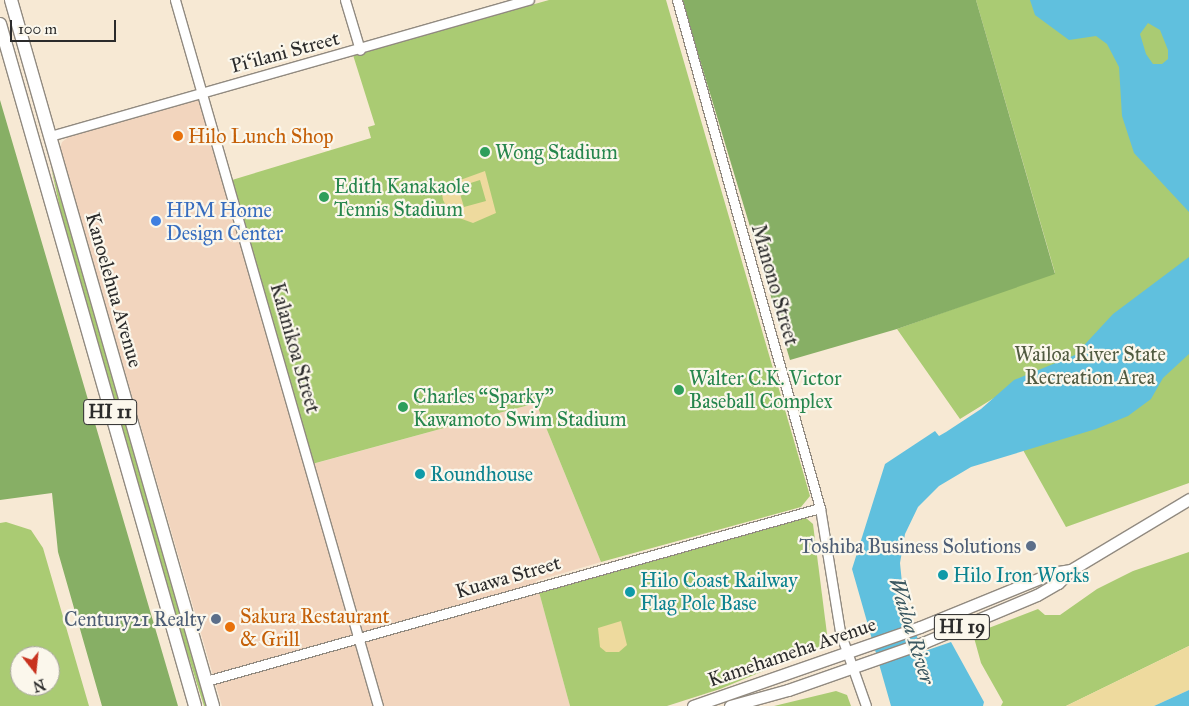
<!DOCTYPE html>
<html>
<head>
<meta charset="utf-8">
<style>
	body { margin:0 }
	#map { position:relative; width:1189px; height:706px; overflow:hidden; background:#f7e9d4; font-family:"IM FELL Great Primer",serif }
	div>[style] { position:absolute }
	.built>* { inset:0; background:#f2d5be }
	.green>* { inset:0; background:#aacb73 }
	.forest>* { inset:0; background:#87af65 }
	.sand>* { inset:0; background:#eeda9e }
	.water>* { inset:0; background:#60c0de }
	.roads { filter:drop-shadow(1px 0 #918a80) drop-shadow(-1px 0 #918a80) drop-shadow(0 1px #918a80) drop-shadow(0 -1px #918a80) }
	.minor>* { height:9px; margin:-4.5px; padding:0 4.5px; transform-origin:4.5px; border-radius:4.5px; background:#fff }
	.major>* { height:11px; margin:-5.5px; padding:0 5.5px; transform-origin:5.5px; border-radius:5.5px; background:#fff }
	.highway>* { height:12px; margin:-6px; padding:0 6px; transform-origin:6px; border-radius:6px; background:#fff }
	.dots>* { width:14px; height:14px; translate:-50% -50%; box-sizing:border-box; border:2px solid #fbf7ec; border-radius:50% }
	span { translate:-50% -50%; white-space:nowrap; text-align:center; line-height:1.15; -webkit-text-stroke:4.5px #fbf7ec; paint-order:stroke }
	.shield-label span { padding:1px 4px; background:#fbf7ec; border:1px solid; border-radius:4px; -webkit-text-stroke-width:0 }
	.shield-label { font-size:19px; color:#2b2b2b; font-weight:700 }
	.street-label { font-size:20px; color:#2b2b2b }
	.food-label { font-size:20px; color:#c56008 }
	.left { translate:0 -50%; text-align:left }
	.leisure-label { font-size:20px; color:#27864d }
	.shop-label { font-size:20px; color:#366cbe }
	.park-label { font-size:20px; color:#515b41 }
	.culture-label { font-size:20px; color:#0d838f }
	.service-label { font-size:20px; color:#4e5e75 }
	.right { translate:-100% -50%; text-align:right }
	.water-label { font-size:21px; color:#3b5861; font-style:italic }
	.north { position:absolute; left:10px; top:646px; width:50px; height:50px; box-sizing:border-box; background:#fbf7ec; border:1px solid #a8a59f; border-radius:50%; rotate:164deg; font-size:14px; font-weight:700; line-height:20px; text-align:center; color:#2b2b2b }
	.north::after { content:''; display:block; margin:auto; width:18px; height:22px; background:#c8321e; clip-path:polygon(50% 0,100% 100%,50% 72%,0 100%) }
	.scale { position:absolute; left:10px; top:20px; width:106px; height:22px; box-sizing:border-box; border:2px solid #2b2b2b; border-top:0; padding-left:6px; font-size:15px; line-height:18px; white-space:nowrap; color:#2b2b2b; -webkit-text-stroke:4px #fbf7ec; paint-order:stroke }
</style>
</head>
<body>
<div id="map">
	<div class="built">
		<i style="clip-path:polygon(199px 97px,309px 465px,536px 403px,601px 562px,536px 581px,570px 706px,222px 706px,60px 148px,62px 142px,71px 135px)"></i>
	</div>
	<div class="green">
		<i style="clip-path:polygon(549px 0,666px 0,810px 496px,801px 507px,601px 562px,536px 403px,312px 464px,232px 180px,371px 138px,368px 127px,375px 125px,353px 55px)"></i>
		<i style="clip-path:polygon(976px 0,1189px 0,1189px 483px,1066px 527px,994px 398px,960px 419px,897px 329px,1055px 273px)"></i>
		<i style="clip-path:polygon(51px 167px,72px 237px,208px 706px,204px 706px,178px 624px,65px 232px)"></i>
		<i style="clip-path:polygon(806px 518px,813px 524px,827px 634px,827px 642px,821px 647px,720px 689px,667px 706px,570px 706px,539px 592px)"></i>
		<i style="clip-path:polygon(evenodd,6px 522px,31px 530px,43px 548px,89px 706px,0 706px,0 523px,6px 522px,20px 656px,50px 656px,50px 686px,20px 686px,20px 656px)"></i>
		<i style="clip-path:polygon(1189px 552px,1189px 646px,1066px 706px,1001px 706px,1003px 702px,981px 663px,973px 634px,1038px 609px,1045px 615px,1060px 615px,1097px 589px,1133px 571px)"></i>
		<i style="clip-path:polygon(836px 691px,847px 695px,851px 706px,774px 706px)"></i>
	</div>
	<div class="forest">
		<i style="clip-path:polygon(682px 0,976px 0,1055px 274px,897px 329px,790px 360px)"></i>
		<i style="clip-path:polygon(0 100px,178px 706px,102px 706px,58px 552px,52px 493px,0 500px)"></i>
	</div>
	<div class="sand">
		<i style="clip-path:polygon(evenodd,485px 171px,496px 213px,473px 223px,451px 215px,443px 200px,441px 187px,485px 171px,480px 180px,486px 201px,464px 207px,458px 187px,480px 180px)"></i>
		<i style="clip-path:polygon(621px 621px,627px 645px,619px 652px,606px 652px,600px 647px,598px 628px)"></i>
		<i style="clip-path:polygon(1189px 646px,1189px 690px,1154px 706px,1066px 706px)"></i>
	</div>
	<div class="water">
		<i style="clip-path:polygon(evenodd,1030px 0,1189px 0,1189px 212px,1134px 153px,1122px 116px,1119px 67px,1107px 44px,1096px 36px,1069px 40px,1035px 15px,1030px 0,1148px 23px,1160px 30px,1168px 50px,1168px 59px,1162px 64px,1153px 64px,1146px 54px,1140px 34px,1148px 23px)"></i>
		<i style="clip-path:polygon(1189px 257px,1189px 354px,1163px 378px,1151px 399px,1128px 416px,1096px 429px,971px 467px,939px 486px,918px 507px,905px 534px,900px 563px,903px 593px,922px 652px,951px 642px,984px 702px,983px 706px,891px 706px,852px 569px,885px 464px,935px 431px,939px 436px,946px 432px,981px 409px,1014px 380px,1075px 355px,1113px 314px)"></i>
		<i style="clip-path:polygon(1189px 690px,1189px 706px,1154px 706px)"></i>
	</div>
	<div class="roads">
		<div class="minor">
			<i style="left:175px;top:0;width:735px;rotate:73.96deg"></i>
			<i style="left:345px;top:0;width:52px;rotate:73.3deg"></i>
			<i style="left:677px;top:0;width:528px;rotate:74.28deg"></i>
			<i style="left:820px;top:508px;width:126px;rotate:80.8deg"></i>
			<i style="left:840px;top:632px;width:78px;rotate:70.6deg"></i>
			<i style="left:50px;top:136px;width:498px;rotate:-15.9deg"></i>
			<i style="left:206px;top:681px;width:638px;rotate:-15.74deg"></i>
		</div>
		<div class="major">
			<i style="left:693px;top:706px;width:240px;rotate:-19.2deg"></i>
			<i style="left:920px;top:627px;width:143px;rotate:-22.2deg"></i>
			<i style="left:1052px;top:573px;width:19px;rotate:-9deg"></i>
			<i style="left:730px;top:706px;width:60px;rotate:-15.4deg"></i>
			<i style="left:788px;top:690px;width:145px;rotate:-19.3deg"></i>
			<i style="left:925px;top:642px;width:121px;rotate:-22.8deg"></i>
			<i style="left:1037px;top:595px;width:24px;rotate:-30deg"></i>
			<i style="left:1058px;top:583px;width:18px;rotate:-45deg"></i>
			<i style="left:1071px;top:570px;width:138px;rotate:-31deg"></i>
		</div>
		<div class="highway">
			<i style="left:11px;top:0;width:734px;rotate:74.03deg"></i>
			<i style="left:0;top:24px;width:709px;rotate:74.04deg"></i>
		</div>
	</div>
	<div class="dots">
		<i style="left:178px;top:136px;background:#e8710a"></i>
		<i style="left:485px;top:152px;background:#2e9e5b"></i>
		<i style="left:324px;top:197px;background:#2e9e5b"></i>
		<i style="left:156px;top:221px;background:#3f7fe0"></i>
		<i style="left:679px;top:390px;background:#2e9e5b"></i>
		<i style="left:403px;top:407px;background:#2e9e5b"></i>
		<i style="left:420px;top:474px;background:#0f9aa8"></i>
		<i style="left:1031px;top:546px;background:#5c6f8a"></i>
		<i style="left:943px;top:575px;background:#0f9aa8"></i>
		<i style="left:630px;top:592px;background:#0f9aa8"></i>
		<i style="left:216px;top:619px;background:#5c6f8a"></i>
		<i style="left:230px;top:627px;background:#e8710a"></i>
	</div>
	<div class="shield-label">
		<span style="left:110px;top:412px">HI 11</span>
		<span style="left:962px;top:627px">HI 19</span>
	</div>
	<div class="street-label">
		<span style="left:285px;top:52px;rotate:-15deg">Pi‘ilani Street</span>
		<span style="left:775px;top:285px;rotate:74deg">Manono Street</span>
		<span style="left:114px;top:290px;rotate:74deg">Kanoelehua Avenue</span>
		<span style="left:295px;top:348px;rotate:74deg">Kalanikoa Street</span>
		<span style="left:508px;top:577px;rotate:-16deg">Kuawa Street</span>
		<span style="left:792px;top:652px;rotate:-19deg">Kamehameha Avenue</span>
	</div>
	<div class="food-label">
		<span class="left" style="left:188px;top:136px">Hilo Lunch Shop</span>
		<span class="left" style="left:240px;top:628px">Sakura Restaurant<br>&amp; Grill</span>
	</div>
	<div class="leisure-label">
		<span class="left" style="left:495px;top:152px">Wong Stadium</span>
		<span class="left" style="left:334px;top:198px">Edith Kanakaole<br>Tennis Stadium</span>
		<span class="left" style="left:689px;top:390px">Walter C.K. Victor<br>Baseball Complex</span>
		<span class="left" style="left:413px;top:408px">Charles “Sparky”<br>Kawamoto Swim Stadium</span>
	</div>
	<div class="shop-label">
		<span class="left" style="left:166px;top:222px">HPM Home<br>Design Center</span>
	</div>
	<div class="park-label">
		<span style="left:1090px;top:366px">Wailoa River State<br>Recreation Area</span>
	</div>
	<div class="culture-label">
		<span class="left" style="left:430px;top:474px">Roundhouse</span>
		<span class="left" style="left:953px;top:575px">Hilo Iron Works</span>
		<span class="left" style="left:640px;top:592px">Hilo Coast Railway<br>Flag Pole Base</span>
	</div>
	<div class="service-label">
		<span class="right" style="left:1021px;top:546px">Toshiba Business Solutions</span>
		<span class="right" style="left:206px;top:619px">Century21 Realty</span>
	</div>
	<div class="water-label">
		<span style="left:912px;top:631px;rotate:73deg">Wailoa River</span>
	</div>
	<div class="north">N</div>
	<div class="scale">100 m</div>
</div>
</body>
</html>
